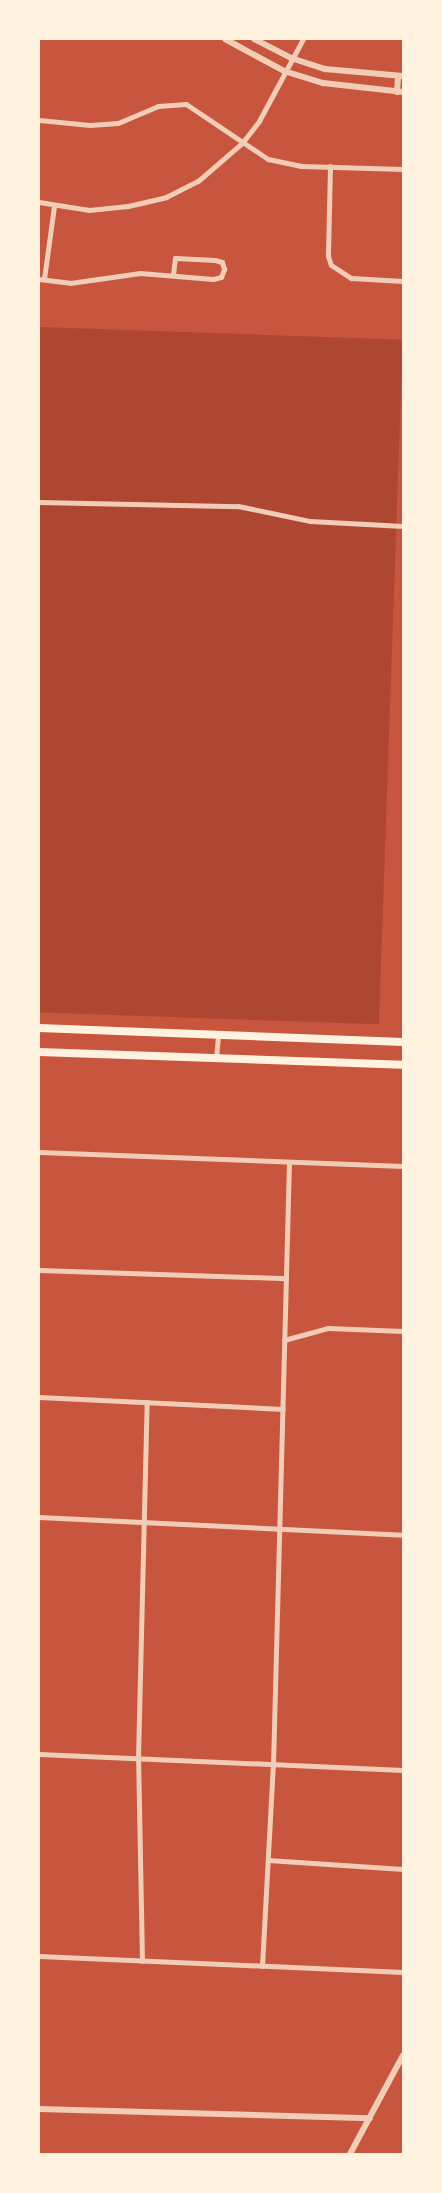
<!DOCTYPE html>
<html>
<head>
<meta charset="utf-8">
<style>
	body { margin:0 }
	#map { position:relative; width:442px; height:2193px; overflow:hidden; background:#c8553d; font-family:"Open Sans",sans-serif }
	div>[style] { position:absolute }
	.green>* { inset:0; background:#ae4732; transform-origin:0 0 }
	.minor>* { height:5px; margin:-2.5px; padding:0 2.5px; transform-origin:2.5px; border-radius:2.5px; background:#f1ccb7 }
	.tertiary>* { height:6px; margin:-3px; padding:0 3px; transform-origin:3px; border-radius:3px; background:#f1ccb7 }
	.primary>* { height:8px; margin:-4px; padding:0 4px; transform-origin:4px; border-radius:4px; background:#fff3e0 }
	span { translate:-50% -50%; white-space:nowrap; text-align:center; line-height:1.15; -webkit-text-stroke:4.5px #fff3e0; paint-order:stroke }
	.frame { position:absolute; inset:0; border:40px solid #fff3e0; pointer-events:none }
</style>
</head>
<body>
<div id="map">
	<div class="green">
		<i style="left:39px;top:327px;width:364px;height:685px;rotate:2deg"></i>
	</div>
	<div class="minor">
		<i style="left:39px;top:120px;width:51px;rotate:5.6deg"></i>
		<i style="left:90px;top:125px;width:28px;rotate:-4deg"></i>
		<i style="left:118px;top:123px;width:43px;rotate:-23deg"></i>
		<i style="left:158px;top:106px;width:28px;rotate:-4deg"></i>
		<i style="left:186px;top:104px;width:99px;rotate:33.9deg"></i>
		<i style="left:268px;top:159px;width:34px;rotate:12deg"></i>
		<i style="left:301px;top:166px;width:102px;rotate:1.7deg"></i>
		<i style="left:330px;top:166px;width:90px;rotate:91.3deg"></i>
		<i style="left:328px;top:256px;width:9px;rotate:72deg"></i>
		<i style="left:331px;top:265px;width:24px;rotate:33deg"></i>
		<i style="left:351px;top:278px;width:52px;rotate:3.3deg"></i>
		<i style="left:39px;top:202px;width:51px;rotate:9.1deg"></i>
		<i style="left:89px;top:210px;width:39px;rotate:-6deg"></i>
		<i style="left:128px;top:206px;width:39px;rotate:-13deg"></i>
		<i style="left:166px;top:197px;width:36px;rotate:-27deg"></i>
		<i style="left:198px;top:181px;width:58px;rotate:-40.8deg"></i>
		<i style="left:242px;top:143px;width:28px;rotate:-52deg"></i>
		<i style="left:259px;top:121px;width:93px;rotate:-61.8deg"></i>
		<i style="left:39px;top:279px;width:31px;rotate:7deg"></i>
		<i style="left:70px;top:283px;width:71px;rotate:-8.1deg"></i>
		<i style="left:140px;top:273px;width:73px;rotate:4.7deg"></i>
		<i style="left:213px;top:279px;width:8px;rotate:-14deg"></i>
		<i style="left:221px;top:277px;width:9px;rotate:-69deg"></i>
		<i style="left:224px;top:269px;width:7px;rotate:-106deg"></i>
		<i style="left:222px;top:262px;width:7px;rotate:-164deg"></i>
		<i style="left:215px;top:260px;width:40px;rotate:-177.1deg"></i>
		<i style="left:175px;top:258px;width:17px;rotate:97deg"></i>
		<i style="left:44px;top:279px;width:74px;rotate:-82.2deg"></i>
		<i style="left:39px;top:502px;width:199px;rotate:1.2deg"></i>
		<i style="left:238px;top:506px;width:74px;rotate:11.8deg"></i>
		<i style="left:310px;top:521px;width:93px;rotate:3.1deg"></i>
		<i style="left:216px;top:1059px;width:24px;rotate:-85deg"></i>
		<i style="left:39px;top:1152px;width:364px;rotate:2.2deg"></i>
		<i style="left:39px;top:1270px;width:247px;rotate:1.9deg"></i>
		<i style="left:284px;top:1340px;width:46px;rotate:-15.3deg"></i>
		<i style="left:328px;top:1328px;width:75px;rotate:2.3deg"></i>
		<i style="left:39px;top:1397px;width:244px;rotate:2.8deg"></i>
		<i style="left:39px;top:1517px;width:364px;rotate:2.8deg"></i>
		<i style="left:39px;top:1754px;width:364px;rotate:2.5deg"></i>
		<i style="left:268px;top:1860px;width:135px;rotate:3.8deg"></i>
		<i style="left:39px;top:1956px;width:364px;rotate:2.5deg"></i>
		<i style="left:142px;top:1961px;width:203px;rotate:-91.1deg"></i>
		<i style="left:138px;top:1758px;width:356px;rotate:-88.6deg"></i>
		<i style="left:262px;top:1966px;width:201px;rotate:-86.9deg"></i>
		<i style="left:273px;top:1765px;width:603px;rotate:-88.48deg"></i>
	</div>
	<div class="tertiary">
		<i style="left:225px;top:39px;width:67px;rotate:28.5deg"></i>
		<i style="left:284px;top:71px;width:41px;rotate:17.1deg"></i>
		<i style="left:323px;top:83px;width:81px;rotate:6.4deg"></i>
		<i style="left:254px;top:39px;width:42px;rotate:27.2deg"></i>
		<i style="left:291px;top:58px;width:36px;rotate:18deg"></i>
		<i style="left:325px;top:69px;width:78px;rotate:5.1deg"></i>
		<i style="left:397px;top:92px;width:16px;rotate:-86deg"></i>
		<i style="left:39px;top:2109px;width:331px;rotate:1.6deg"></i>
		<i style="left:350px;top:2154px;width:112px;rotate:-61.8deg"></i>
	</div>
	<div class="primary">
		<i style="left:39px;top:1028px;width:364px;rotate:2.2deg"></i>
		<i style="left:39px;top:1052px;width:364px;rotate:2deg"></i>
	</div>
	<div class="frame"></div>
</div>
</body>
</html>
